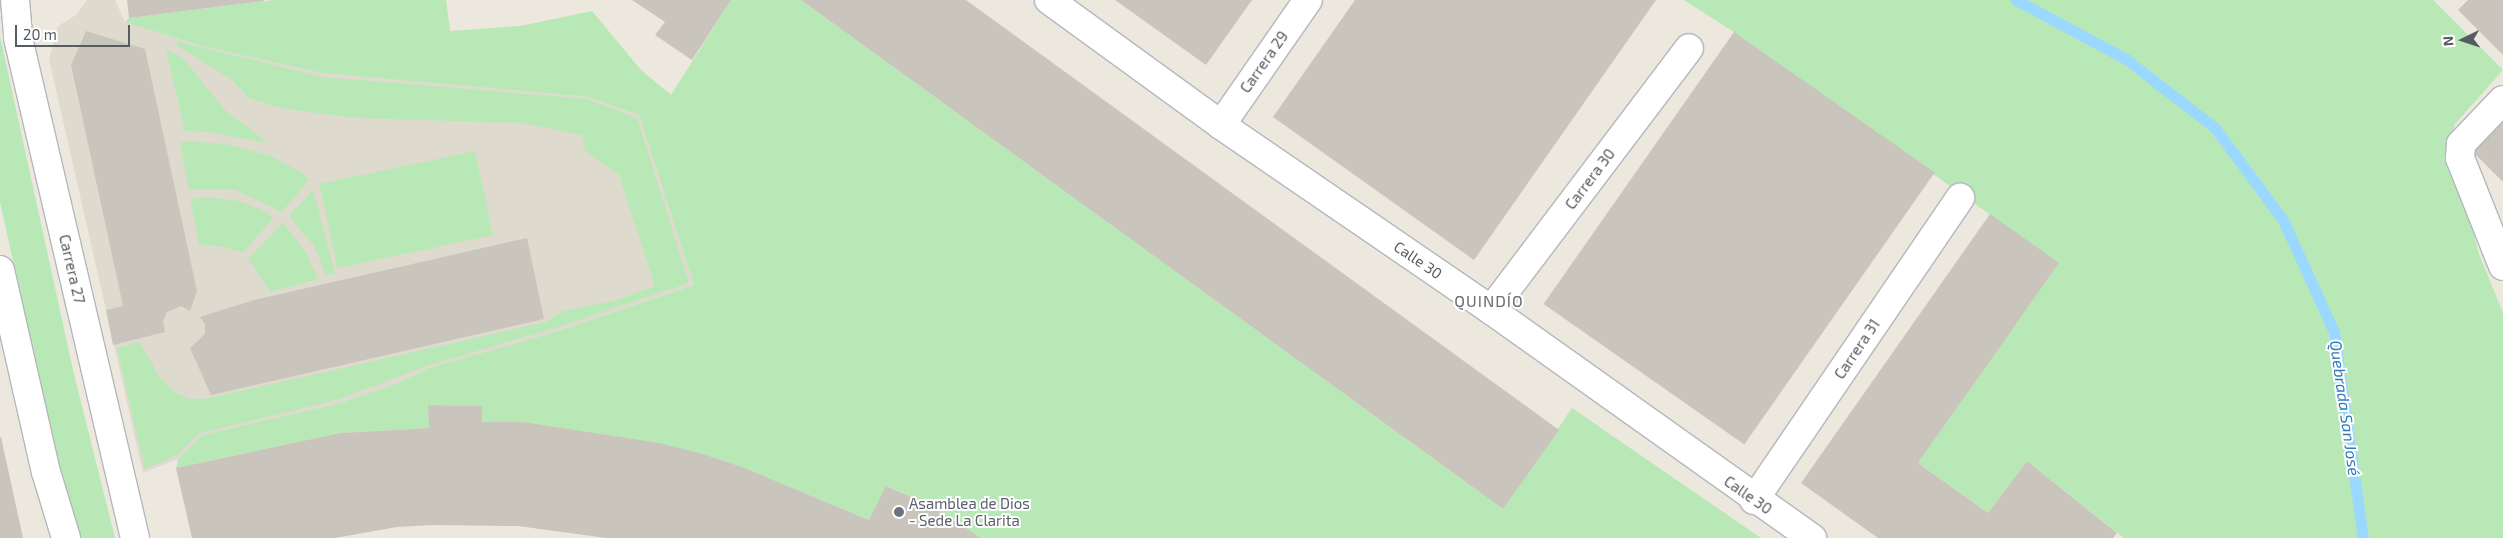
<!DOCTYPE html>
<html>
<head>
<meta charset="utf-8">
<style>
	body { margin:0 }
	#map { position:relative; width:2503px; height:538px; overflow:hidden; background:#ece8de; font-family:"Exo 2",sans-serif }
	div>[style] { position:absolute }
	.education>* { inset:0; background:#dfdace }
	.green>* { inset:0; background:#b9e8b7; transform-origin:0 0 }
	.stream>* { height:11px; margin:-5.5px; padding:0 5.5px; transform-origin:5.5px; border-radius:5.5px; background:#9bd8ff }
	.building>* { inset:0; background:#c9c5bd; transform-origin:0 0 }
	.roads { filter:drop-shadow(1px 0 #b4b7bd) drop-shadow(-1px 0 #b4b7bd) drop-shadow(0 1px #b4b7bd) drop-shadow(0 -1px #b4b7bd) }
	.minor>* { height:28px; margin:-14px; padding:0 14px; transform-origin:14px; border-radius:14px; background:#fff }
	.tertiary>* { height:28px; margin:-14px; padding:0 14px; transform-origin:14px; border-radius:14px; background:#fff }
	.dots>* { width:14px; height:14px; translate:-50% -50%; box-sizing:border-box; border:2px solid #fff; border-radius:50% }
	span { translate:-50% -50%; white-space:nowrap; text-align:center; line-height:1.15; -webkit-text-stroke:4px #fff; paint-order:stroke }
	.street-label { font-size:15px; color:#575c61 }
	.worship-label { font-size:15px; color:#5b616d }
	.left { translate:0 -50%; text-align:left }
	.neighbourhood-label { font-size:16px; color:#686e73; letter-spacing:1px }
	.water-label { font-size:16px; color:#3079ba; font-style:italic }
	.north { position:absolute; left:2438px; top:15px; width:50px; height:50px; -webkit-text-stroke:4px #fff; paint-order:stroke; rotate:266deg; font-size:14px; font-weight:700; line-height:20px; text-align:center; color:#575c61 }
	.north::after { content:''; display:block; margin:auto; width:18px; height:22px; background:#575c61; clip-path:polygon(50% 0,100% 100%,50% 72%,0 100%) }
	.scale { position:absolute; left:15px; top:25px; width:115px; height:22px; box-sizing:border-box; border:2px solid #575c61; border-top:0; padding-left:6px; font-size:15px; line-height:18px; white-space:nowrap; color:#575c61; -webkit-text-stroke:4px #fff; paint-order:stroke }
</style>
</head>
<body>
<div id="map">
	<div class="education">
		<i style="clip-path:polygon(87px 0,115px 0,125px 22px,201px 46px,322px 73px,588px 97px,639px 115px,694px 285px,552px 333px,429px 368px,396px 384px,340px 403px,202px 435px,178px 459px,143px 473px,49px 59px,58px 26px,76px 15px)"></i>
	</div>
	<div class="green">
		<i style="clip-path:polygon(273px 0,446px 0,450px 31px,520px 26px,592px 11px,641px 70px,671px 95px,731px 0,801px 0,1503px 509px,1572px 408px,1761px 538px,981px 538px,930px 505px,887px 486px,869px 520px,745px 468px,703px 454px,482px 422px,482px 406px,428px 405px,429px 428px,340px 433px,176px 468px,178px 459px,202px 435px,340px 403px,396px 384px,429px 368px,552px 333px,694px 285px,639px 115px,588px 97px,322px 73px,201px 46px,125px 22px,129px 18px)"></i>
		<i style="clip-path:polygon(1684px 0,2433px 0,2503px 70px,2455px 124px,2450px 144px,2479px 254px,2503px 313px,2503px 538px,2124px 538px,2027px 461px,1988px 513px,1918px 463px,2058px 263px,1734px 32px)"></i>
		<i style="clip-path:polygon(0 36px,73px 370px,115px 538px,79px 538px,69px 515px,0 202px)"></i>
		<i style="clip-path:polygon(179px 42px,322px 77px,587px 99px,637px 118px,689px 283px,552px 329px,429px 365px,340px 399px,200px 433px,177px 455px,145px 469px,117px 348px,140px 342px,159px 376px,176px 393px,190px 399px,210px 398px,546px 322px,563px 311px,616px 300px,655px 286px,619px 175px,585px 151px,582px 135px,521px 123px,355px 118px,279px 108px,249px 98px,232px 80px,175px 44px)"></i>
		<i style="clip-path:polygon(166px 50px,182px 57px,226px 111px,268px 143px,208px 132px,185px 131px)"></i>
		<i style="clip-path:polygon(191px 141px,231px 145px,271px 156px,301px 172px,309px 180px,282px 212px,235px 190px,189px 190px,180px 143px)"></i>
		<i style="left:475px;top:151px;width:86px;height:159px;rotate:78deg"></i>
		<i style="clip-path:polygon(313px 190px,335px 273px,326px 275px,314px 246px,289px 216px)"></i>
		<i style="clip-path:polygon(208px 197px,239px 201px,263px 210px,273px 218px,243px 253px,224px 247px,199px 244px,190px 199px)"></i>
		<i style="clip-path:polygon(283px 223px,304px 249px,318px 279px,271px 292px,248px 259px)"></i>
	</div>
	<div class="stream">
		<i style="left:2016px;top:0;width:125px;rotate:28.2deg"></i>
		<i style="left:2126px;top:59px;width:113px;rotate:37.8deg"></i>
		<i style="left:2215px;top:128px;width:114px;rotate:53.5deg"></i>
		<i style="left:2283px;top:220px;width:123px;rotate:65.5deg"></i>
		<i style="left:2334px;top:332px;width:208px;rotate:82deg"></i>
	</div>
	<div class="building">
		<i style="clip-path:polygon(127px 0,264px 0,264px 1px,129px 18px)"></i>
		<i style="clip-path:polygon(632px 0,731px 0,692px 60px,655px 35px,665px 22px)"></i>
		<i style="clip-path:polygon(801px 0,966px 0,1559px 430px,1503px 509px)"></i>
		<i style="clip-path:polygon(1115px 0,1252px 0,1206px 65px)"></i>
		<i style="clip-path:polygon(1355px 0,1656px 0,1474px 260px,1273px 117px)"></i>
		<i style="clip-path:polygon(2468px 0,2503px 0,2503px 55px,2458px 10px)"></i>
		<i style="clip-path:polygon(86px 31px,145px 49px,197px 291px,190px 311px,181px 306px,167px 312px,163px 321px,165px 332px,113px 345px,106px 310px,123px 306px,71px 65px)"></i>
		<i style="left:1734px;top:32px;width:245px;height:332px;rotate:35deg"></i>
		<i style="clip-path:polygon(2503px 118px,2503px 182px,2472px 151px)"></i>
		<i style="clip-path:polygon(1990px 214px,2059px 263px,1918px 463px,1988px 513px,2027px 461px,2117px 533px,2113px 538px,1878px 538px,1801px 483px)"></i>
		<i style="clip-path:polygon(527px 238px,544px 319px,211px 395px,190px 348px,205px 334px,205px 324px,200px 317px,254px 300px)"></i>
		<i style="clip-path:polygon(428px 405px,482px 406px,482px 422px,523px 422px,659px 443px,703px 454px,745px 468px,869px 520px,886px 486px,930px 505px,981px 538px,606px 538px,518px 526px,433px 525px,397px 527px,335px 538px,192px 538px,176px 468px,340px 433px,429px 428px)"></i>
		<i style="clip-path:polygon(0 437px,1px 437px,23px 538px,0 538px)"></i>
	</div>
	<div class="roads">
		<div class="minor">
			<i style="left:1049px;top:0;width:213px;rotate:36deg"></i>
			<i style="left:1221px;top:125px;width:327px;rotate:34.4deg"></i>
			<i style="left:1491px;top:310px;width:394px;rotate:35.4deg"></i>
			<i style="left:2503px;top:100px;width:61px;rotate:133.7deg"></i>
			<i style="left:2461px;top:144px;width:14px;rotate:94deg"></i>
			<i style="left:2460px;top:158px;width:116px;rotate:68.3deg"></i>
			<i style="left:1221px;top:125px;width:152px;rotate:-55.2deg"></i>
			<i style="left:1491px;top:310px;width:328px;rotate:-52.9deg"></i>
			<i style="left:1754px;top:500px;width:366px;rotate:-55.7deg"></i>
		</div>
		<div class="tertiary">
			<i style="left:15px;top:0;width:38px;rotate:85deg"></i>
			<i style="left:18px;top:38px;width:514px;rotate:76.83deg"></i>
			<i style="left:0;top:270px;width:207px;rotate:77.2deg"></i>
			<i style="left:46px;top:472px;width:69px;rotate:73.1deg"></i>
		</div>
	</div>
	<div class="dots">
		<i style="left:899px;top:512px;background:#6b7280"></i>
	</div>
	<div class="street-label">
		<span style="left:1264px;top:62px;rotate:-55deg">Carrera 29</span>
		<span style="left:1590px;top:179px;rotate:-53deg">Carrera 30</span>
		<span style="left:1418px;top:260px;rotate:34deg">Calle 30</span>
		<span style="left:72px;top:269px;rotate:77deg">Carrera 27</span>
		<span style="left:1857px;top:349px;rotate:-56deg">Carrera 31</span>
		<span style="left:1748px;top:495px;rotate:35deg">Calle 30</span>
	</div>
	<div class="worship-label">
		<span class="left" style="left:909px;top:512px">Asamblea de Dios<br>- Sede La Clarita</span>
	</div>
	<div class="neighbourhood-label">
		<span style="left:1489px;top:301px">QUINDÍO</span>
	</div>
	<div class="water-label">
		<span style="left:2345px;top:408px;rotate:82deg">Quebrada San José</span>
	</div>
	<div class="north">N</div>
	<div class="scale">20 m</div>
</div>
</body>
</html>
